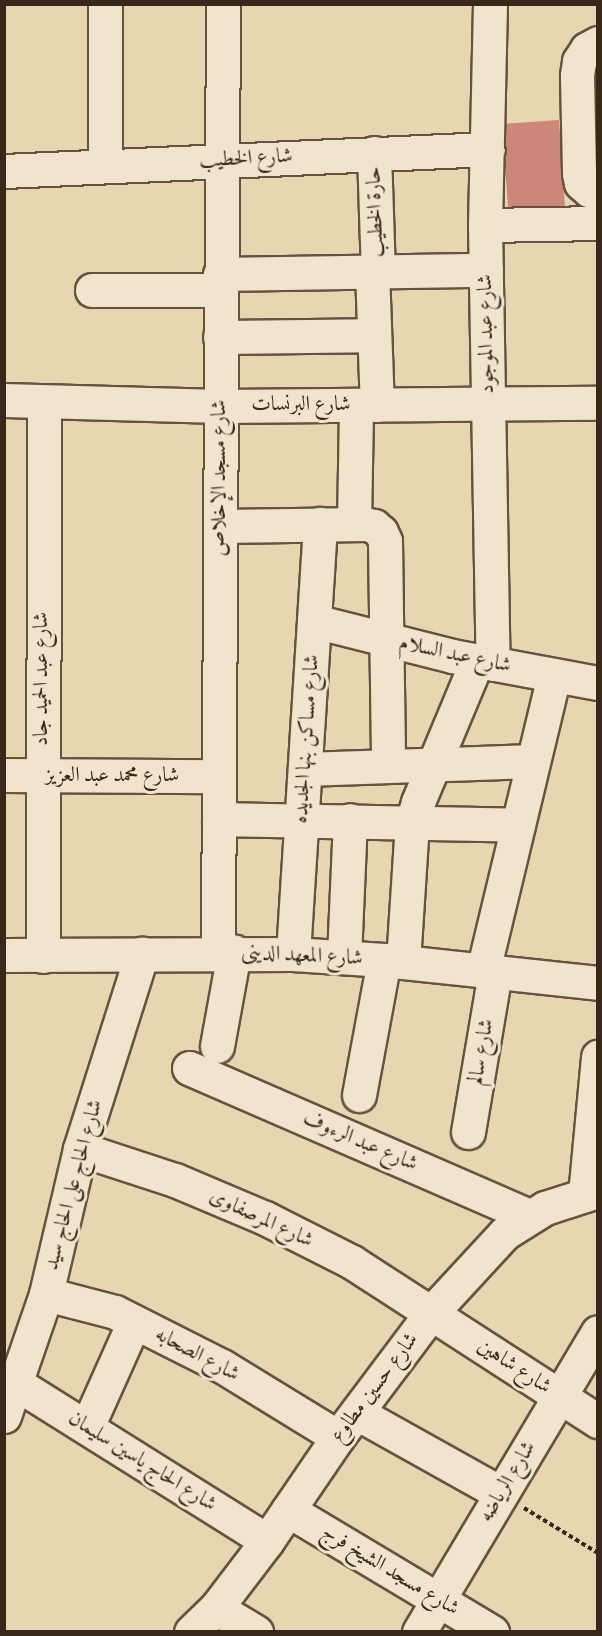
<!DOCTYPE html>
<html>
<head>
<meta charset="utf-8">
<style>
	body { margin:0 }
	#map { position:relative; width:602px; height:1636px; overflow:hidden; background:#e8d6b0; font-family:Vollkorn,Amiri,serif }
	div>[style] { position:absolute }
	.building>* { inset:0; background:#cd8778; transform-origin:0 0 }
	.path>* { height:4px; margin-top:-2px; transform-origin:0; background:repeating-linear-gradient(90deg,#39271b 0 4.5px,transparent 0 7.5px) }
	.roads { filter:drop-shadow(2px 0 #655340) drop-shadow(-2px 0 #655340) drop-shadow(0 2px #655340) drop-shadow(0 -2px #655340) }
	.minor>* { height:33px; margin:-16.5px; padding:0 16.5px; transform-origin:16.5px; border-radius:16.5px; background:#f0e4cc }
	span { translate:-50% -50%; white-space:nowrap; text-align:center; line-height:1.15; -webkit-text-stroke:6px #f0e4cc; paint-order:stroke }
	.street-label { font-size:21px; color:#39271b }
	.frame { position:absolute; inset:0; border:6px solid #39271b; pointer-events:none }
</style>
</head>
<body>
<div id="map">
	<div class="building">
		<i style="left:559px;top:120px;width:89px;height:57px;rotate:86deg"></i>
	</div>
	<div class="path">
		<i style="left:524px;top:1508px;width:87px;rotate:31.3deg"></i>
	</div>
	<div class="roads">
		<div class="minor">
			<i style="left:105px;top:4px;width:162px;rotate:90deg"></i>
			<i style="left:490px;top:4px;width:221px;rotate:91.3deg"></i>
			<i style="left:485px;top:225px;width:439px;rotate:89deg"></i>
			<i style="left:598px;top:43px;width:13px;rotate:151deg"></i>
			<i style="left:587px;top:49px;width:14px;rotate:124deg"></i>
			<i style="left:579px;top:61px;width:15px;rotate:98deg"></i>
			<i style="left:577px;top:76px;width:97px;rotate:88.8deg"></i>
			<i style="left:579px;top:173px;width:10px;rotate:79deg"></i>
			<i style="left:581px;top:183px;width:11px;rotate:41deg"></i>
			<i style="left:589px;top:190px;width:9px"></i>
			<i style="left:374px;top:153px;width:118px;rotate:88.1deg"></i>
			<i style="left:4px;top:171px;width:484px;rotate:-2.6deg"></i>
			<i style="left:485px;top:225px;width:113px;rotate:-1deg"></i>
			<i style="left:372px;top:271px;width:134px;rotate:87.9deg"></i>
			<i style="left:220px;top:274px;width:266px;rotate:-0.9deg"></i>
			<i style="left:92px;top:290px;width:128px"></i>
			<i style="left:220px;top:337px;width:154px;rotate:-0.7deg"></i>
			<i style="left:4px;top:400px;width:216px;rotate:1.6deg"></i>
			<i style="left:220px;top:406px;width:378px;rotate:-0.5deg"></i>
			<i style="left:354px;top:524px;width:119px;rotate:-89deg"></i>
			<i style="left:220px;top:526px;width:145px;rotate:-0.8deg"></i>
			<i style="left:365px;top:524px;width:9px;rotate:13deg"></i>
			<i style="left:374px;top:526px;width:9px;rotate:41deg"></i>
			<i style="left:381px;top:532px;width:10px;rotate:66deg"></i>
			<i style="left:385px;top:541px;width:223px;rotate:89.2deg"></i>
			<i style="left:314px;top:621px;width:142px;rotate:14.2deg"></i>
			<i style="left:452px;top:656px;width:148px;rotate:10.5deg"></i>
			<i style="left:305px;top:769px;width:228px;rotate:-2deg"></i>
			<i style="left:4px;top:775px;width:215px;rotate:0.3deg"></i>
			<i style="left:219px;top:819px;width:299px;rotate:1.1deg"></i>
			<i style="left:218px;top:952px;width:948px;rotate:-89.7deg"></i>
			<i style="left:293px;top:954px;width:431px;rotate:-86.4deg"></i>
			<i style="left:4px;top:955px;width:289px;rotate:-0.2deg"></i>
			<i style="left:293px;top:954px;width:91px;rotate:3.8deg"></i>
			<i style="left:384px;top:960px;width:215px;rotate:6.1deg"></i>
			<i style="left:43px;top:956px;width:554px;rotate:-89.9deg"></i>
			<i style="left:344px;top:957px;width:137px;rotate:-87.5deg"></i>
			<i style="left:403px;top:962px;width:140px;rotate:-86.3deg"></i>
			<i style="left:412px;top:822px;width:21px;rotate:-73deg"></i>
			<i style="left:418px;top:802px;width:153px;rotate:-67.3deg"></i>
			<i style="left:483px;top:971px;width:303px;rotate:-76.5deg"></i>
			<i style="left:217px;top:1046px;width:96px;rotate:-79.7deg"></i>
			<i style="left:189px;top:1068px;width:372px;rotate:23.5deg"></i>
			<i style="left:359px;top:1095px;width:137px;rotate:-79.5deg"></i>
			<i style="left:468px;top:1132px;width:161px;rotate:-80.4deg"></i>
			<i style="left:80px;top:1149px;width:100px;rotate:18.1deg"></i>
			<i style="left:175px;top:1180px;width:98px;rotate:22.9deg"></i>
			<i style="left:265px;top:1218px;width:97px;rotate:26.8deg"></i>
			<i style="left:352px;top:1262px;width:293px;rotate:32.9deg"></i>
			<i style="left:585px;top:1195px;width:139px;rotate:-84.6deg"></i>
			<i style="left:46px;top:1294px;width:71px;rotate:14.6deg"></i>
			<i style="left:115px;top:1312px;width:120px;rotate:26.8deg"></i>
			<i style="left:222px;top:1366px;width:136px;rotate:31.5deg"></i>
			<i style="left:17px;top:1384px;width:295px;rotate:32.1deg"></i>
			<i style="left:357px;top:1413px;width:164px;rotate:29.2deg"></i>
			<i style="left:4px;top:1416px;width:129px;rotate:-71deg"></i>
			<i style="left:46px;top:1294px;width:149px;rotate:-76.8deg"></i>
			<i style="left:80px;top:1149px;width:205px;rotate:-72.4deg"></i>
			<i style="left:87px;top:1427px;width:115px;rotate:-65.9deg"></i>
			<i style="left:288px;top:1510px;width:238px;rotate:30.9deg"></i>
			<i style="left:216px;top:1608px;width:47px;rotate:31deg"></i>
			<i style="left:191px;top:1632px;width:35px;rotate:-44deg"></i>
			<i style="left:216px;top:1608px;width:84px;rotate:-52.7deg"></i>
			<i style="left:267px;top:1541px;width:126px;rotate:-55.7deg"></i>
			<i style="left:338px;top:1437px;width:156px;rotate:-53.1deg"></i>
			<i style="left:432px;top:1312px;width:108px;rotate:-47.3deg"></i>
			<i style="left:505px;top:1233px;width:47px;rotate:-32deg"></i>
			<i style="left:545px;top:1208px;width:56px;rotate:-17.8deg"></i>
			<i style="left:419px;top:1632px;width:349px;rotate:-59.2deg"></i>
		</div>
	</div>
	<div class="street-label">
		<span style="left:246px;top:159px;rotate:-3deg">شارع الخطيب</span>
		<span style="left:376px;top:212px;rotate:-92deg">حارة الخطيب</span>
		<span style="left:487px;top:334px;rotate:-91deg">شارع عبد الموجود</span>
		<span style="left:301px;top:405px">شارع البرنسات</span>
		<span style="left:220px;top:478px;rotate:-90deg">شارع مسجد الإخلاص</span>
		<span style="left:455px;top:655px;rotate:12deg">شارع عبد السلام</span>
		<span style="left:42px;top:679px;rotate:-90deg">شارع عبد الحميد جاد</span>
		<span style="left:307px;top:739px;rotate:-86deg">شارع مساكن بنها الجديده</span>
		<span style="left:112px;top:776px">شارع محمد عبد العزيز</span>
		<span style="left:302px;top:956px;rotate:3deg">شارع المعهد الدينى</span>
		<span style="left:482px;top:1052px;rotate:-80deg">شارع سالم</span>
		<span style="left:360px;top:1142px;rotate:23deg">شارع عبد الرءوف</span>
		<span style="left:74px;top:1185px;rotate:-75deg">شارع الحاج على الحاج سيد</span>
		<span style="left:261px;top:1219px;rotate:25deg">شارع المرصفاوى</span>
		<span style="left:197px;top:1355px;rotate:28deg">شارع الصحابه</span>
		<span style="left:514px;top:1367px;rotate:33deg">شارع شاهين</span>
		<span style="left:375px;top:1388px;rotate:-53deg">شارع حسين مطاوع</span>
		<span style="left:142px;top:1462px;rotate:32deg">شارع الحاج ياسين سليمان</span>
		<span style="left:508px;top:1482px;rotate:-59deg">شارع الرياضه</span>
		<span style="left:390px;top:1571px;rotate:31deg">شارع مسجد الشيخ فرج</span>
	</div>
	<div class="frame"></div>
</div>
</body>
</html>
